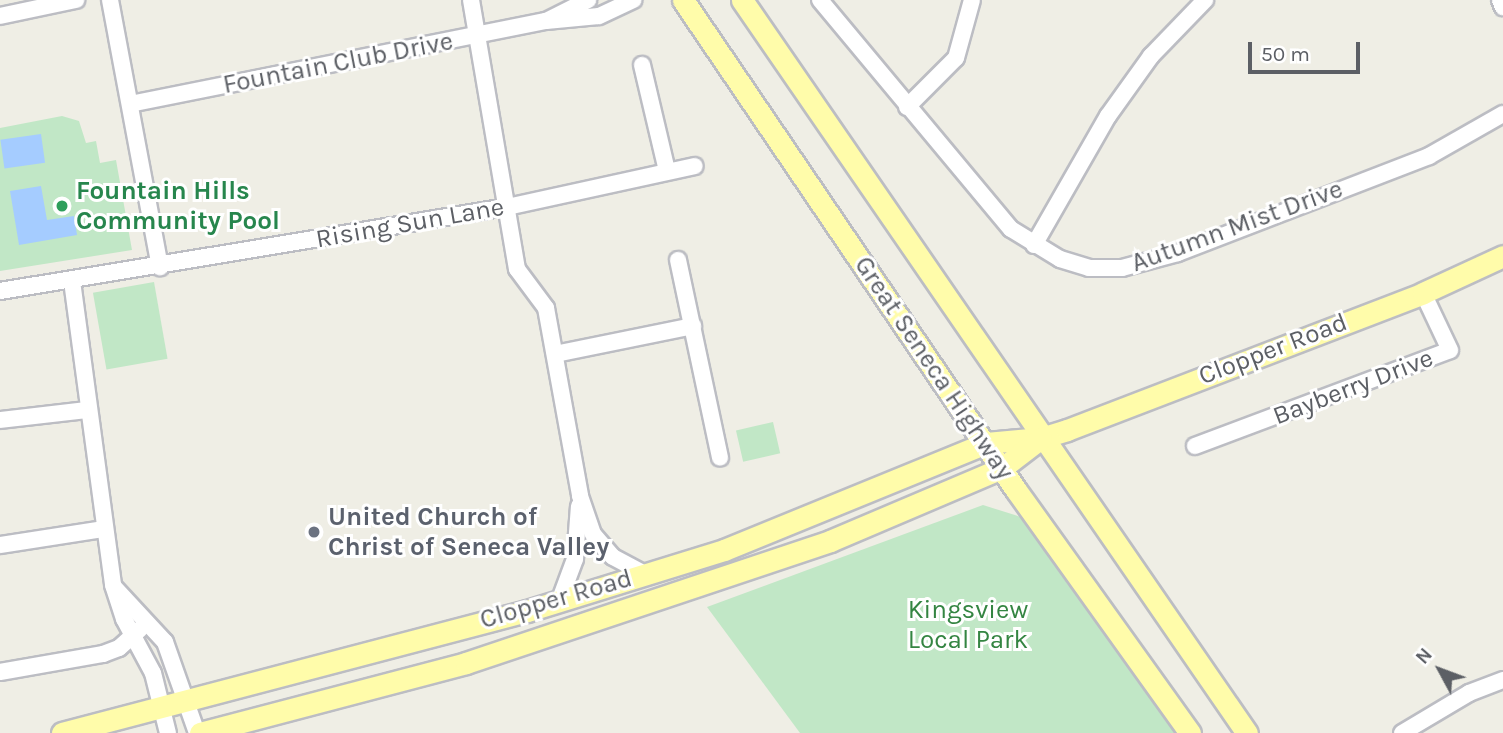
<!DOCTYPE html>
<html>
<head>
<meta charset="utf-8">
<style>
	body { margin:0 }
	#map { position:relative; width:1503px; height:733px; overflow:hidden; background:#efeee5; font-family:Karla,sans-serif }
	div>[style] { position:absolute }
	.green>* { inset:0; background:#c1e7c6; transform-origin:0 0 }
	.water>* { inset:0; background:#a5ccff; transform-origin:0 0 }
	.roads { filter:drop-shadow(2px 0 #bcbdc3) drop-shadow(-2px 0 #bcbdc3) drop-shadow(0 2px #bcbdc3) drop-shadow(0 -2px #bcbdc3) }
	.minor>* { height:16px; margin:-8px; padding:0 8px; transform-origin:8px; border-radius:8px; background:#fff }
	.major>* { height:21px; margin:-10.5px; padding:0 10.5px; transform-origin:10.5px; border-radius:10.5px; background:#fffcaa }
	.dots>* { width:19px; height:19px; translate:-50% -50%; box-sizing:border-box; border:4px solid #fff; border-radius:50% }
	span { translate:-50% -50%; white-space:nowrap; text-align:center; line-height:1.15; -webkit-text-stroke:6px #fff; paint-order:stroke }
	.street-label { font-size:26px; color:#5c5f65 }
	.leisure-label { font-size:26px; color:#27864d; font-weight:700 }
	.left { translate:0 -50%; text-align:left }
	.worship-label { font-size:26px; color:#5b616d; font-weight:700 }
	.park-label { font-size:26px; color:#348542 }
	.north { position:absolute; left:1405px; top:635px; width:70px; height:70px; -webkit-text-stroke:5px #fff; paint-order:stroke; rotate:311deg; font-size:19px; font-weight:700; line-height:28px; text-align:center; color:#5c5f65 }
	.north::after { content:''; display:block; margin:auto; width:24px; height:32px; background:#5c5f65; clip-path:polygon(50% 0,100% 100%,50% 72%,0 100%) }
	.scale { position:absolute; left:1248px; top:42px; width:112px; height:32px; box-sizing:border-box; border:4px solid #5c5f65; border-top:0; padding-left:9px; font-size:21px; line-height:24px; white-space:nowrap; color:#5c5f65; -webkit-text-stroke:5px #fff; paint-order:stroke }
</style>
</head>
<body>
<div id="map">
	<div class="green">
		<i style="clip-path:polygon(62px 116px,79px 121px,86px 143px,96px 141px,100px 163px,116px 160px,132px 250px,0 271px,0 128px)"></i>
		<i style="left:154px;top:282px;width:78px;height:62px;rotate:80deg"></i>
		<i style="left:773px;top:422px;width:32px;height:38px;rotate:77deg"></i>
		<i style="clip-path:polygon(983px 505px,1024px 518px,1175px 733px,800px 733px,707px 607px)"></i>
	</div>
	<div class="water">
		<i style="left:41px;top:134px;width:29px;height:41px;rotate:82deg"></i>
		<i style="clip-path:polygon(41px 186px,47px 220px,74px 216px,77px 235px,19px 245px,10px 191px)"></i>
	</div>
	<div class="roads">
		<div class="minor">
			<i style="left:110px;top:0;width:272px;rotate:79.4deg"></i>
			<i style="left:471px;top:0;width:273px;rotate:80.3deg"></i>
			<i style="left:517px;top:269px;width:49px;rotate:53.4deg"></i>
			<i style="left:546px;top:308px;width:191px;rotate:79.7deg"></i>
			<i style="left:580px;top:496px;width:40px;rotate:71.1deg"></i>
			<i style="left:593px;top:534px;width:30px;rotate:49deg"></i>
			<i style="left:613px;top:557px;width:34px;rotate:28deg"></i>
			<i style="left:820px;top:0;width:298px;rotate:50.2deg"></i>
			<i style="left:1011px;top:229px;width:57px;rotate:31.5deg"></i>
			<i style="left:1060px;top:259px;width:30px;rotate:17deg"></i>
			<i style="left:1089px;top:268px;width:33px"></i>
			<i style="left:1122px;top:268px;width:58px;rotate:-15deg"></i>
			<i style="left:1178px;top:253px;width:269px;rotate:-21.1deg"></i>
			<i style="left:1429px;top:156px;width:85px;rotate:-29.6deg"></i>
			<i style="left:1500px;top:0;width:8px;rotate:67deg"></i>
			<i style="left:0;top:16px;width:78px;rotate:-11.9deg"></i>
			<i style="left:548px;top:20px;width:45px;rotate:-26.6deg"></i>
			<i style="left:642px;top:65px;width:109px;rotate:76.7deg"></i>
			<i style="left:130px;top:104px;width:424px;rotate:-11.3deg"></i>
			<i style="left:546px;top:21px;width:53px;rotate:-5.4deg"></i>
			<i style="left:599px;top:16px;width:38px;rotate:-25deg"></i>
			<i style="left:907px;top:107px;width:69px;rotate:-45deg"></i>
			<i style="left:956px;top:58px;width:60px;rotate:-74.6deg"></i>
			<i style="left:1034px;top:245px;width:149px;rotate:-60.2deg"></i>
			<i style="left:1108px;top:116px;width:74px;rotate:-54.4deg"></i>
			<i style="left:1151px;top:56px;width:78px;rotate:-46deg"></i>
			<i style="left:678px;top:260px;width:202px;rotate:78deg"></i>
			<i style="left:72px;top:281px;width:307px;rotate:82.3deg"></i>
			<i style="left:113px;top:585px;width:36px;rotate:72deg"></i>
			<i style="left:124px;top:619px;width:61px;rotate:61.8deg"></i>
			<i style="left:153px;top:673px;width:62px;rotate:76deg"></i>
			<i style="left:0;top:291px;width:514px;rotate:-9.41deg"></i>
			<i style="left:507px;top:207px;width:192px;rotate:-12.3deg"></i>
			<i style="left:555px;top:354px;width:141px;rotate:-11.5deg"></i>
			<i style="left:0;top:420px;width:88px;rotate:-6.6deg"></i>
			<i style="left:1195px;top:446px;width:272px;rotate:-20.6deg"></i>
			<i style="left:1450px;top:350px;width:63px;rotate:-115.3deg"></i>
			<i style="left:0;top:545px;width:104px;rotate:-8.8deg"></i>
			<i style="left:114px;top:587px;width:75px;rotate:47.2deg"></i>
			<i style="left:165px;top:642px;width:96px;rotate:70.6deg"></i>
			<i style="left:559px;top:602px;width:46px;rotate:-69.6deg"></i>
			<i style="left:575px;top:559px;width:53px;rotate:-85.7deg"></i>
			<i style="left:0;top:672px;width:105px;rotate:-9.9deg"></i>
			<i style="left:103px;top:654px;width:17px;rotate:-21deg"></i>
			<i style="left:119px;top:648px;width:28px;rotate:-42deg"></i>
			<i style="left:1402px;top:733px;width:78px;rotate:-30.8deg"></i>
			<i style="left:1469px;top:693px;width:36px;rotate:-21deg"></i>
		</div>
		<div class="major">
			<i style="left:683px;top:0;width:592px;rotate:55.8deg"></i>
			<i style="left:1016px;top:490px;width:299px;rotate:54.4deg"></i>
			<i style="left:742px;top:0;width:890px;rotate:55.44deg"></i>
			<i style="left:62px;top:733px;width:481px;rotate:-14.7deg"></i>
			<i style="left:527px;top:611px;width:206px;rotate:-17.2deg"></i>
			<i style="left:724px;top:550px;width:283px;rotate:-22.2deg"></i>
			<i style="left:986px;top:443px;width:55px;rotate:-5.2deg"></i>
			<i style="left:1041px;top:438px;width:27px;rotate:-17deg"></i>
			<i style="left:1067px;top:430px;width:381px;rotate:-21deg"></i>
			<i style="left:1423px;top:293px;width:88px;rotate:-24.8deg"></i>
			<i style="left:200px;top:733px;width:275px;rotate:-14.7deg"></i>
			<i style="left:466px;top:663px;width:384px;rotate:-18.5deg"></i>
			<i style="left:830px;top:541px;width:187px;rotate:-23deg"></i>
			<i style="left:1002px;top:468px;width:49px;rotate:-37.6deg"></i>
		</div>
	</div>
	<div class="dots">
		<i style="left:62px;top:206px;background:#2e9e5b"></i>
		<i style="left:314px;top:532px;background:#6b7280"></i>
	</div>
	<div class="street-label">
		<span style="left:338px;top:63px;rotate:-11deg">Fountain Club Drive</span>
		<span style="left:410px;top:223px;rotate:-10deg">Rising Sun Lane</span>
		<span style="left:1237px;top:226px;rotate:-20deg">Autumn Mist Drive</span>
		<span style="left:1273px;top:349px;rotate:-21deg">Clopper Road</span>
		<span style="left:934px;top:368px;rotate:56deg">Great Seneca Highway</span>
		<span style="left:1353px;top:387px;rotate:-21deg">Bayberry Drive</span>
		<span style="left:556px;top:599px;rotate:-16deg">Clopper Road</span>
	</div>
	<div class="leisure-label">
		<span class="left" style="left:76px;top:206px">Fountain Hills<br>Community Pool</span>
	</div>
	<div class="worship-label">
		<span class="left" style="left:328px;top:532px">United Church of<br>Christ of Seneca Valley</span>
	</div>
	<div class="park-label">
		<span style="left:968px;top:625px">Kingsview<br>Local Park</span>
	</div>
	<div class="north">N</div>
	<div class="scale">50 m</div>
</div>
</body>
</html>
